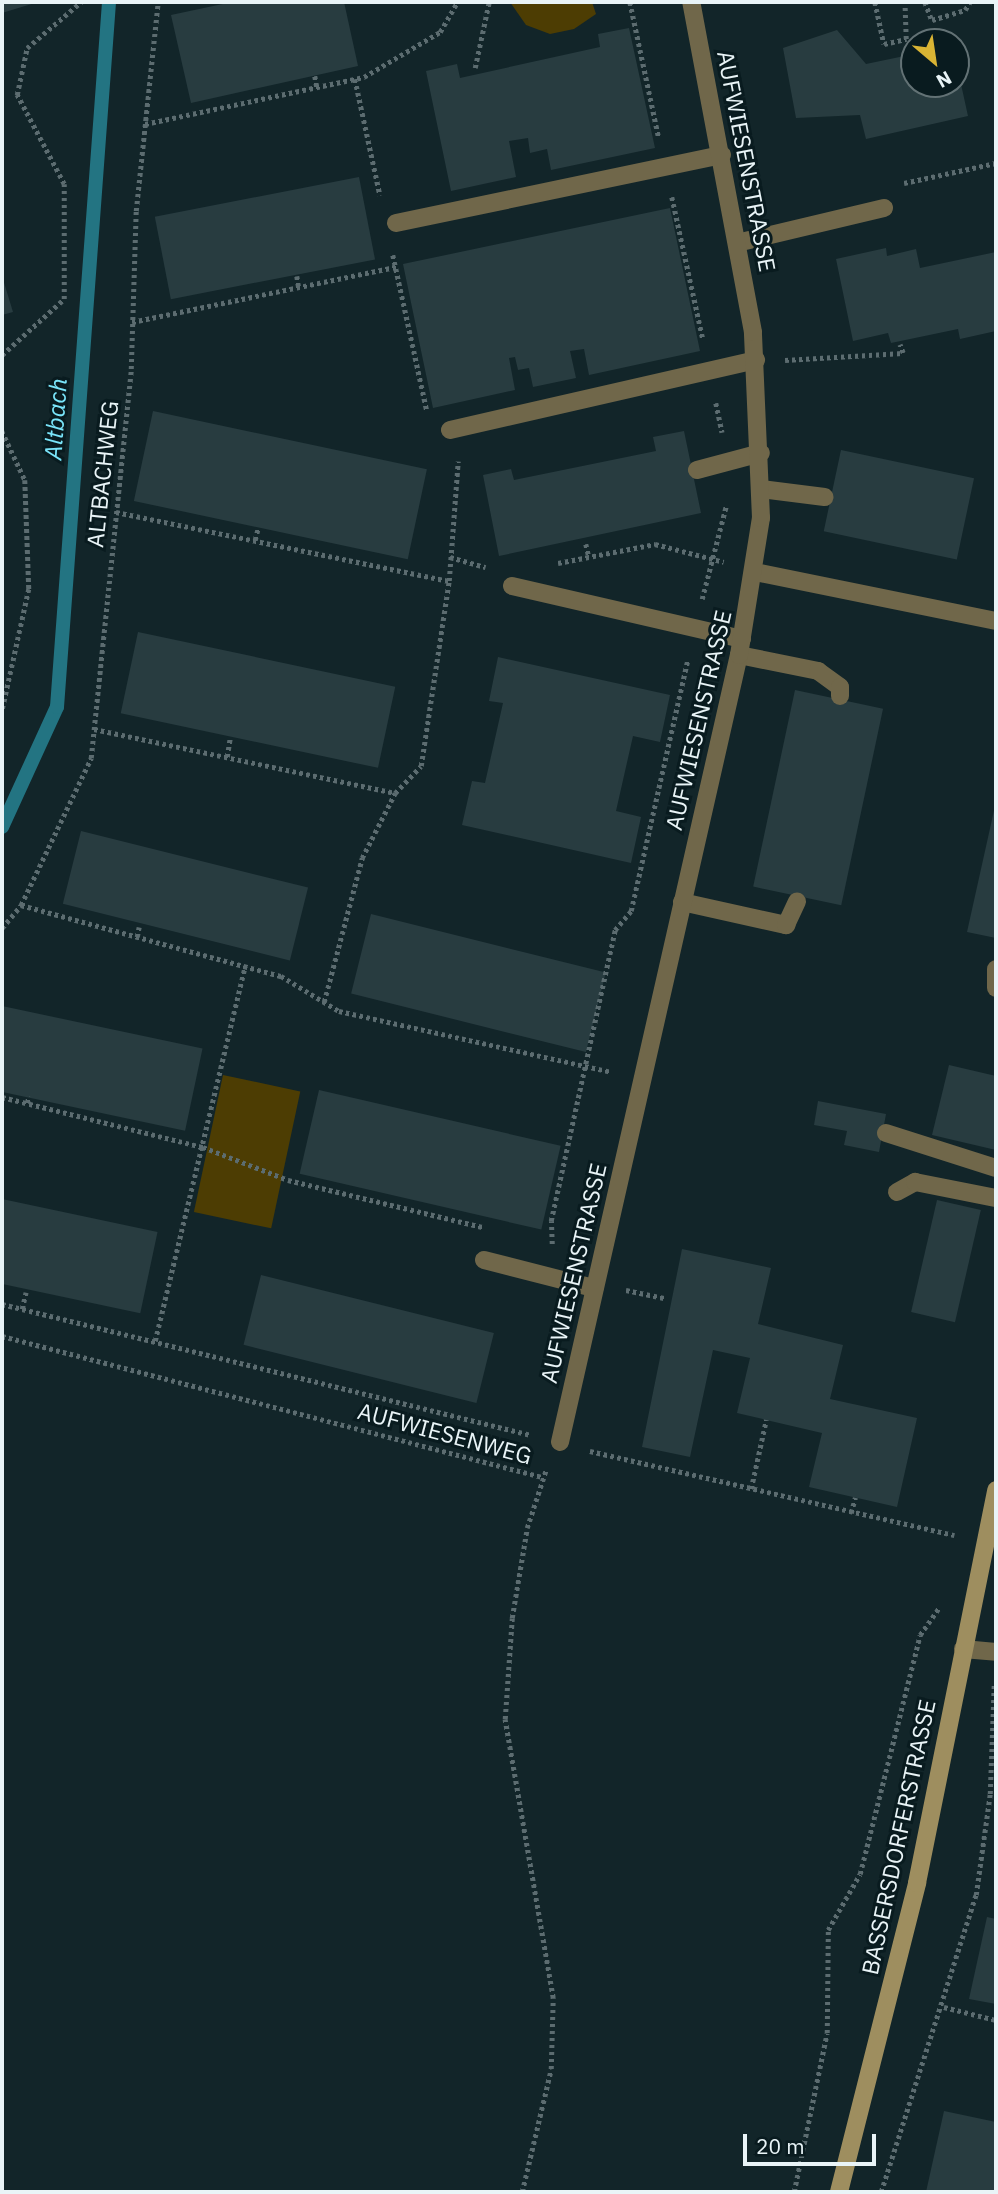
<!DOCTYPE html>
<html>
<head>
<meta charset="utf-8">
<style>
	body { margin:0 }
	#map { position:relative; width:998px; height:2194px; overflow:hidden; background:#122529; font-family:"IBM Plex Sans",sans-serif }
	div>[style] { position:absolute }
	.green>* { inset:0; background:#4d3d03; transform-origin:0 0 }
	.stream>* { height:14px; margin:-7px; padding:0 7px; transform-origin:7px; border-radius:7px; background:#237482 }
	.building>* { inset:0; background:#283c40; transform-origin:0 0 }
	.path>* { height:4.5px; margin-top:-2.25px; transform-origin:0; background:repeating-linear-gradient(90deg,#5c6c70 0 3.5px,transparent 0 7px) }
	.lane>* { height:18px; margin:-9px; padding:0 9px; transform-origin:9px; border-radius:9px; background:#70674a }
	.street>* { height:18px; margin:-9px; padding:0 9px; transform-origin:9px; border-radius:9px; background:#70674a }
	.secondary>* { height:18px; margin:-9px; padding:0 9px; transform-origin:9px; border-radius:9px; background:#9e8e5f }
	span { translate:-50% -50%; white-space:nowrap; text-align:center; line-height:1.15; -webkit-text-stroke:6px #091b1f; paint-order:stroke }
	.street-label { font-size:23px; color:#e9f4f7 }
	.water-label { font-size:24px; color:#7ae5fa; font-style:italic }
	.frame { position:absolute; inset:0; border:4px solid #e9f4f7; pointer-events:none }
	.north { position:absolute; left:900px; top:28px; width:70px; height:70px; box-sizing:border-box; background:#091b1f; border:2px solid #637275; border-radius:50%; rotate:151deg; font-size:19px; font-weight:700; line-height:28px; text-align:center; color:#e9f4f7 }
	.north::after { content:''; display:block; margin:auto; width:24px; height:32px; background:#d9b434; clip-path:polygon(50% 0,100% 100%,50% 72%,0 100%) }
	.scale { position:absolute; left:743px; top:2134px; width:133px; height:32px; box-sizing:border-box; border:4px solid #e9f4f7; border-top:0; padding-left:9px; font-size:21px; line-height:24px; white-space:nowrap; color:#e9f4f7; -webkit-text-stroke:5px #091b1f; paint-order:stroke }
</style>
</head>
<body>
<div id="map">
	<div class="green">
		<i style="clip-path:polygon(510px 2px,592px 2px,596px 14px,574px 29px,550px 34px,526px 25px)"></i>
		<i style="left:223px;top:1075px;width:79px;height:140px;rotate:12deg"></i>
	</div>
	<div class="stream">
		<i style="left:2px;top:827px;width:132px;rotate:-65.4deg"></i>
		<i style="left:57px;top:707px;width:707px;rotate:-85.78deg"></i>
	</div>
	<div class="building">
		<i style="clip-path:polygon(2px 2px,38px 2px,2px 13px)"></i>
		<i style="clip-path:polygon(232px 2px,344px 2px,358px 66px,191px 103px,171px 15px)"></i>
		<i style="clip-path:polygon(629px 28px,655px 148px,551px 170px,547px 149px,530px 153px,528px 138px,509px 141px,516px 177px,451px 191px,426px 71px,457px 64px,460px 78px,600px 47px,598px 34px)"></i>
		<i style="clip-path:polygon(837px 30px,866px 64px,914px 54px,914px 84px,956px 84px,957px 66px,968px 116px,866px 139px,860px 115px,796px 118px,783px 48px)"></i>
		<i style="left:359px;top:177px;width:84px;height:208px;rotate:79deg"></i>
		<i style="clip-path:polygon(670px 208px,700px 351px,589px 375px,584px 349px,570px 351px,576px 378px,533px 387px,529px 368px,518px 370px,515px 357px,509px 358px,515px 390px,433px 408px,403px 264px)"></i>
		<i style="clip-path:polygon(886px 248px,887px 256px,916px 249px,920px 268px,996px 252px,996px 331px,960px 339px,958px 329px,891px 343px,888px 333px,853px 341px,836px 259px)"></i>
		<i style="clip-path:polygon(2px 276px,13px 312px,2px 315px)"></i>
		<i style="left:153px;top:411px;width:280px;height:92px;rotate:12deg"></i>
		<i style="clip-path:polygon(684px 431px,701px 513px,499px 556px,483px 475px,511px 469px,514px 480px,656px 451px,653px 437px)"></i>
		<i style="left:841px;top:450px;width:136px;height:83px;rotate:12deg"></i>
		<i style="left:138px;top:632px;width:263px;height:83px;rotate:12deg"></i>
		<i style="clip-path:polygon(498px 657px,670px 695px,660px 742px,633px 736px,616px 811px,641px 817px,631px 863px,462px 825px,472px 781px,485px 783px,503px 703px,489px 701px)"></i>
		<i style="left:795px;top:690px;width:90px;height:201px;rotate:12deg"></i>
		<i style="clip-path:polygon(995px 806px,996px 806px,996px 938px,967px 932px)"></i>
		<i style="left:81px;top:831px;width:234px;height:75px;rotate:14deg"></i>
		<i style="left:371px;top:914px;width:242px;height:82px;rotate:14deg"></i>
		<i style="left:2px;top:1006px;width:205px;height:84px;rotate:12deg"></i>
		<i style="clip-path:polygon(949px 1065px,996px 1076px,996px 1150px,932px 1135px)"></i>
		<i style="left:319px;top:1090px;width:248px;height:86px;rotate:13deg"></i>
		<i style="clip-path:polygon(818px 1101px,886px 1114px,879px 1152px,844px 1145px,847px 1131px,814px 1125px)"></i>
		<i style="left:2px;top:1199px;width:159px;height:83px;rotate:12deg"></i>
		<i style="left:937px;top:1200px;width:45px;height:115px;rotate:13deg"></i>
		<i style="clip-path:polygon(682px 1249px,771px 1268px,758px 1324px,843px 1345px,830px 1399px,917px 1418px,897px 1507px,809px 1487px,822px 1433px,737px 1413px,750px 1358px,713px 1350px,690px 1457px,642px 1447px)"></i>
		<i style="left:261px;top:1275px;width:240px;height:72px;rotate:14deg"></i>
		<i style="clip-path:polygon(987px 1917px,996px 1919px,996px 2004px,969px 1999px)"></i>
		<i style="clip-path:polygon(944px 2111px,996px 2122px,996px 2192px,926px 2192px)"></i>
	</div>
	<div class="path">
		<i style="left:630px;top:2px;width:139px;rotate:78deg"></i>
		<i style="left:875px;top:2px;width:43px;rotate:77.9deg"></i>
		<i style="left:884px;top:44px;width:23px;rotate:-13deg"></i>
		<i style="left:906px;top:39px;width:37px;rotate:-92deg"></i>
		<i style="left:925px;top:2px;width:19px;rotate:69deg"></i>
		<i style="left:932px;top:20px;width:34px;rotate:-17deg"></i>
		<i style="left:965px;top:10px;width:9px;rotate:-58deg"></i>
		<i style="left:475px;top:68px;width:67px;rotate:-78deg"></i>
		<i style="left:315px;top:76px;width:11px;rotate:80deg"></i>
		<i style="left:355px;top:79px;width:119px;rotate:77.8deg"></i>
		<i style="left:145px;top:124px;width:224px;rotate:-12.1deg"></i>
		<i style="left:364px;top:77px;width:88px;rotate:-30.6deg"></i>
		<i style="left:440px;top:32px;width:34px;rotate:-60deg"></i>
		<i style="left:904px;top:183px;width:94px;rotate:-12.3deg"></i>
		<i style="left:672px;top:197px;width:145px;rotate:77.7deg"></i>
		<i style="left:393px;top:255px;width:160px;rotate:77.7deg"></i>
		<i style="left:297px;top:276px;width:12px;rotate:81deg"></i>
		<i style="left:132px;top:322px;width:270px;rotate:-11.8deg"></i>
		<i style="left:2px;top:355px;width:84px;rotate:-42.1deg"></i>
		<i style="left:64px;top:299px;width:115px;rotate:-90deg"></i>
		<i style="left:64px;top:184px;width:101px;rotate:-117.8deg"></i>
		<i style="left:17px;top:95px;width:48px;rotate:-78deg"></i>
		<i style="left:27px;top:48px;width:71px;rotate:-40.4deg"></i>
		<i style="left:785px;top:360px;width:118px;rotate:-3.4deg"></i>
		<i style="left:903px;top:353px;width:9px;rotate:-111deg"></i>
		<i style="left:716px;top:403px;width:30px;rotate:78deg"></i>
		<i style="left:2px;top:431px;width:54px;rotate:64.9deg"></i>
		<i style="left:25px;top:480px;width:109px;rotate:87.9deg"></i>
		<i style="left:29px;top:589px;width:126px;rotate:102.4deg"></i>
		<i style="left:116px;top:512px;width:340px;rotate:11.7deg"></i>
		<i style="left:255px;top:540px;width:12px;rotate:-76deg"></i>
		<i style="left:586px;top:544px;width:13px;rotate:77deg"></i>
		<i style="left:450px;top:557px;width:37px;rotate:16deg"></i>
		<i style="left:558px;top:563px;width:99px;rotate:-11.1deg"></i>
		<i style="left:655px;top:544px;width:71px;rotate:14.6deg"></i>
		<i style="left:702px;top:599px;width:96px;rotate:-75.5deg"></i>
		<i style="left:94px;top:729px;width:308px;rotate:12deg"></i>
		<i style="left:227px;top:757px;width:18px;rotate:-81deg"></i>
		<i style="left:21px;top:905px;width:270px;rotate:15.3deg"></i>
		<i style="left:281px;top:976px;width:68px;rotate:31.1deg"></i>
		<i style="left:339px;top:1011px;width:279px;rotate:12.6deg"></i>
		<i style="left:2px;top:928px;width:30px;rotate:-50deg"></i>
		<i style="left:21px;top:905px;width:163px;rotate:-64.5deg"></i>
		<i style="left:91px;top:758px;width:391px;rotate:-84.1deg"></i>
		<i style="left:131px;top:369px;width:158px;rotate:-88.2deg"></i>
		<i style="left:136px;top:211px;width:210px;rotate:-84deg"></i>
		<i style="left:137px;top:937px;width:10px;rotate:-79deg"></i>
		<i style="left:324px;top:1002px;width:149px;rotate:-75.2deg"></i>
		<i style="left:362px;top:858px;width:73px;rotate:-63.1deg"></i>
		<i style="left:395px;top:793px;width:37px;rotate:-46deg"></i>
		<i style="left:421px;top:766px;width:187px;rotate:-81.4deg"></i>
		<i style="left:449px;top:581px;width:120px;rotate:-85.7deg"></i>
		<i style="left:2px;top:1097px;width:207px;rotate:14deg"></i>
		<i style="left:203px;top:1147px;width:91px;rotate:21.2deg"></i>
		<i style="left:288px;top:1180px;width:201px;rotate:13.6deg"></i>
		<i style="left:27px;top:1103px;width:7px;rotate:-74deg"></i>
		<i style="left:552px;top:1244px;width:23px;rotate:-92deg"></i>
		<i style="left:551px;top:1221px;width:298px;rotate:-77.6deg"></i>
		<i style="left:615px;top:930px;width:25px;rotate:-50deg"></i>
		<i style="left:631px;top:911px;width:258px;rotate:-77.3deg"></i>
		<i style="left:626px;top:1290px;width:40px;rotate:12deg"></i>
		<i style="left:2px;top:1304px;width:545px;rotate:13.91deg"></i>
		<i style="left:22px;top:1309px;width:17px;rotate:-77deg"></i>
		<i style="left:2px;top:1336px;width:558px;rotate:14.63deg"></i>
		<i style="left:155px;top:1341px;width:386px;rotate:-76.5deg"></i>
		<i style="left:590px;top:1451px;width:374px;rotate:13deg"></i>
		<i style="left:751px;top:1489px;width:71px;rotate:-77.7deg"></i>
		<i style="left:851px;top:1513px;width:16px;rotate:-75deg"></i>
		<i style="left:944px;top:2007px;width:54px;rotate:14deg"></i>
		<i style="left:522px;top:2192px;width:126px;rotate:-76.7deg"></i>
		<i style="left:551px;top:2069px;width:71px;rotate:-88.4deg"></i>
		<i style="left:553px;top:1998px;width:283px;rotate:-99.8deg"></i>
		<i style="left:505px;top:1719px;width:101px;rotate:-86deg"></i>
		<i style="left:512px;top:1618px;width:91px;rotate:-80.5deg"></i>
		<i style="left:527px;top:1528px;width:61px;rotate:-71.9deg"></i>
		<i style="left:794px;top:2192px;width:162px;rotate:-78.3deg"></i>
		<i style="left:827px;top:2033px;width:103px;rotate:-89.4deg"></i>
		<i style="left:828px;top:1930px;width:64px;rotate:-60.3deg"></i>
		<i style="left:860px;top:1874px;width:246px;rotate:-75.9deg"></i>
		<i style="left:920px;top:1635px;width:32px;rotate:-55deg"></i>
		<i style="left:881px;top:2192px;width:312px;rotate:-72.3deg"></i>
		<i style="left:976px;top:1895px;width:102px;rotate:-82.1deg"></i>
		<i style="left:990px;top:1794px;width:111px;rotate:-87.9deg"></i>
	</div>
	<div class="lane">
		<i style="left:396px;top:223px;width:333px;rotate:-11.8deg"></i>
		<i style="left:741px;top:242px;width:147px;rotate:-13.4deg"></i>
		<i style="left:450px;top:430px;width:314px;rotate:-12.9deg"></i>
		<i style="left:697px;top:470px;width:66px;rotate:-14.9deg"></i>
		<i style="left:761px;top:489px;width:64px;rotate:7.2deg"></i>
		<i style="left:755px;top:572px;width:246px;rotate:11.5deg"></i>
		<i style="left:512px;top:586px;width:236px;rotate:13deg"></i>
		<i style="left:739px;top:655px;width:81px;rotate:11.4deg"></i>
		<i style="left:818px;top:671px;width:27px;rotate:36deg"></i>
		<i style="left:840px;top:687px;width:9px;rotate:90deg"></i>
		<i style="left:682px;top:902px;width:107px;rotate:12.5deg"></i>
		<i style="left:786px;top:925px;width:26px;rotate:-65deg"></i>
		<i style="left:996px;top:969px;width:19px;rotate:90deg"></i>
		<i style="left:886px;top:1133px;width:115px;rotate:17.7deg"></i>
		<i style="left:897px;top:1192px;width:21px;rotate:-29deg"></i>
		<i style="left:915px;top:1182px;width:83px;rotate:11.2deg"></i>
		<i style="left:484px;top:1260px;width:114px;rotate:14.3deg"></i>
		<i style="left:963px;top:1649px;width:33px;rotate:5deg"></i>
	</div>
	<div class="street">
		<i style="left:560px;top:1442px;width:807px;rotate:-77.19deg"></i>
		<i style="left:739px;top:655px;width:139px;rotate:-80.9deg"></i>
		<i style="left:761px;top:518px;width:186px;rotate:-92.5deg"></i>
		<i style="left:753px;top:332px;width:336px;rotate:-100.6deg"></i>
	</div>
	<div class="secondary">
		<i style="left:839px;top:2192px;width:319px;rotate:-75.8deg"></i>
		<i style="left:917px;top:1883px;width:401px;rotate:-78.6deg"></i>
	</div>
	<div class="street-label">
		<span style="left:747px;top:161px;rotate:79deg">AUFWIESENSTRASSE</span>
		<span style="left:102px;top:474px;rotate:-84deg">ALTBACHWEG</span>
		<span style="left:698px;top:720px;rotate:-77deg">AUFWIESENSTRASSE</span>
		<span style="left:573px;top:1273px;rotate:-77deg">AUFWIESENSTRASSE</span>
		<span style="left:445px;top:1433px;rotate:15deg">AUFWIESENWEG</span>
		<span style="left:898px;top:1837px;rotate:-78deg">BASSERSDORFERSTRASSE</span>
	</div>
	<div class="water-label">
		<span style="left:56px;top:419px;rotate:-86deg">Altbach</span>
	</div>
	<div class="frame"></div>
	<div class="north">N</div>
	<div class="scale">20 m</div>
</div>
</body>
</html>
